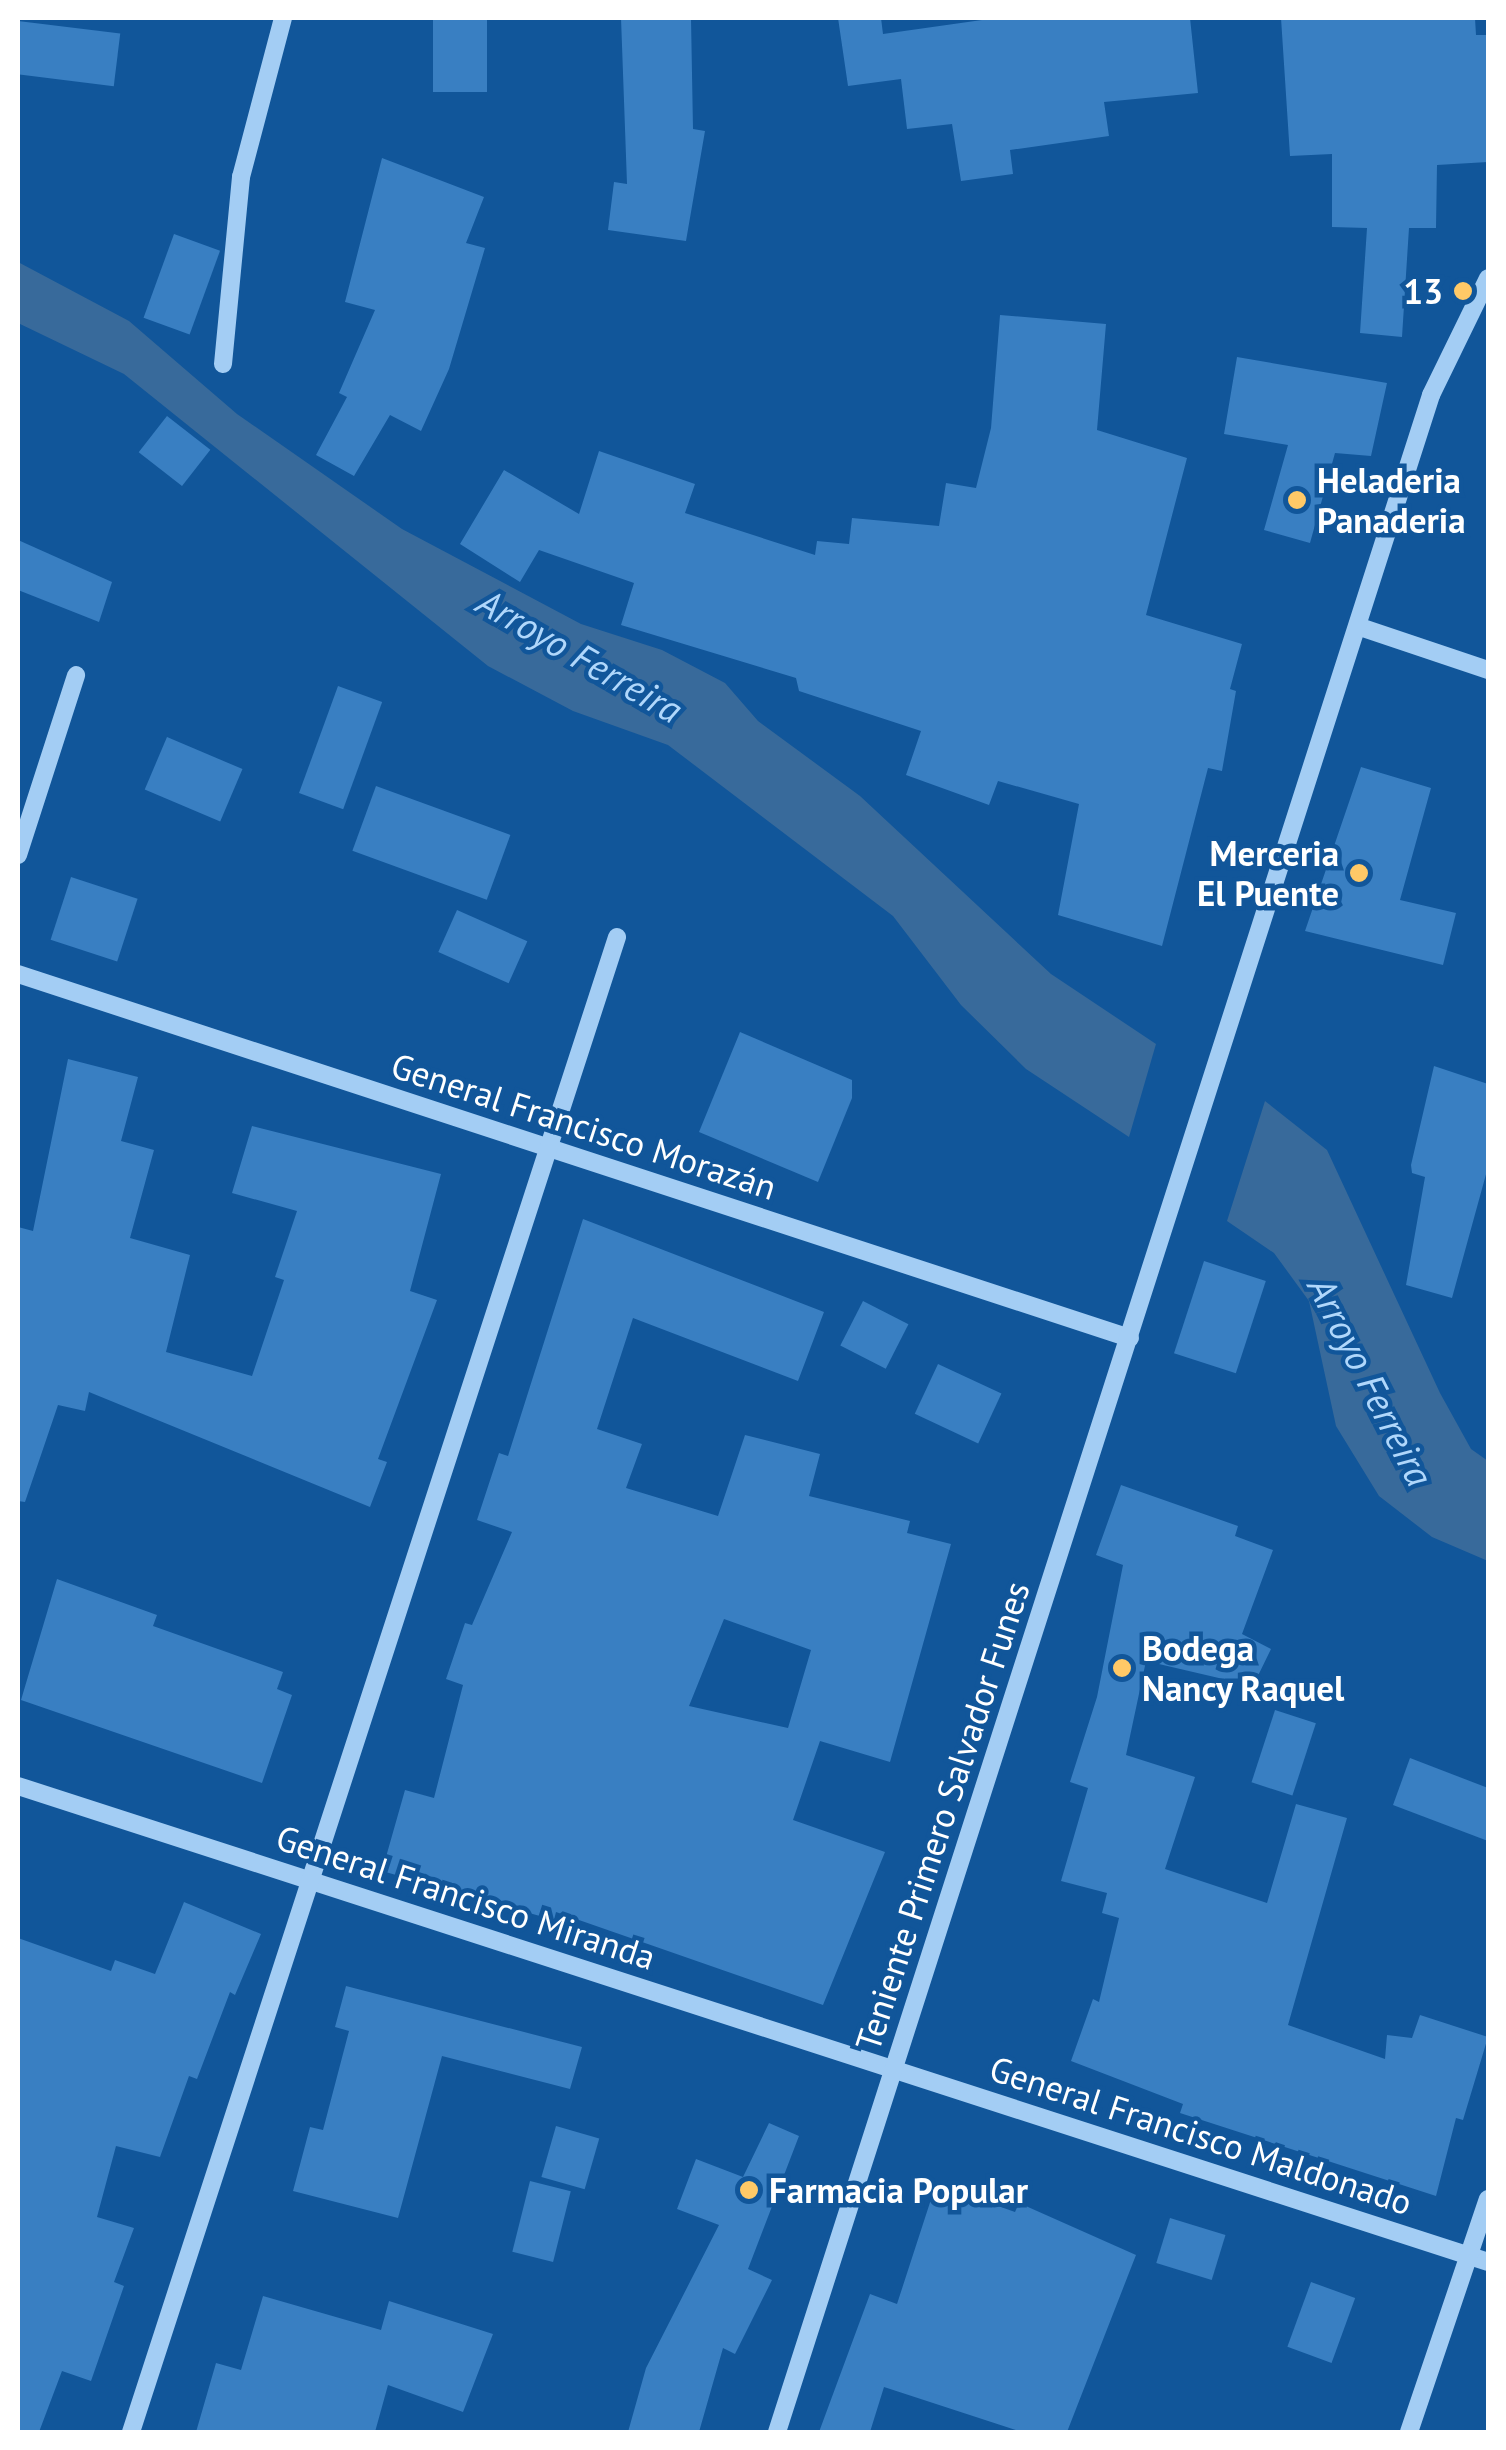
<!DOCTYPE html>
<html>
<head>
<meta charset="utf-8">
<style>
	body { margin:0 }
	#map { position:relative; width:1506px; height:2450px; overflow:hidden; background:#11569a; font-family:"PT Sans",sans-serif }
	div>[style] { position:absolute }
	.water>* { inset:0; background:#386a9b }
	.building>* { inset:0; background:#397fc2; transform-origin:0 0 }
	.minor>* { height:18px; margin:-9px; padding:0 9px; transform-origin:9px; border-radius:9px; background:#a3cdf4 }
	.dots>* { width:28px; height:28px; translate:-50% -50%; box-sizing:border-box; border:5px solid #11569a; border-radius:50% }
	span { translate:-50% -50%; white-space:nowrap; text-align:center; line-height:1.15; -webkit-text-stroke:9px #11569a; paint-order:stroke }
	.poi-label { font-size:35px; color:#fff; font-weight:700 }
	.right { translate:-100% -50%; text-align:right }
	.left { translate:0 -50%; text-align:left }
	.street-label { font-size:35px; color:#fff }
	.water-label { font-size:38px; color:#b0d7fb; font-style:italic }
	.frame { position:absolute; inset:0; border:20px solid #fff; pointer-events:none }
</style>
</head>
<body>
<div id="map">
	<div class="water">
		<i style="clip-path:polygon(18px 262px,129px 321px,237px 414px,402px 529px,581px 624px,662px 650px,725px 683px,758px 721px,860px 796px,1051px 974px,1156px 1044px,1129px 1137px,1026px 1069px,961px 1005px,893px 916px,668px 745px,573px 711px,488px 666px,124px 374px,18px 323px)"></i>
		<i style="clip-path:polygon(1265px 1101px,1327px 1150px,1440px 1393px,1471px 1449px,1488px 1461px,1488px 1561px,1432px 1537px,1379px 1496px,1336px 1426px,1309px 1301px,1274px 1253px,1227px 1221px)"></i>
	</div>
	<div class="building">
		<i style="left:433px;top:18px;width:54px;height:74px"></i>
		<i style="clip-path:polygon(621px 18px,691px 18px,693px 129px,705px 131px,686px 241px,608px 230px,614px 182px,627px 184px)"></i>
		<i style="clip-path:polygon(838px 18px,881px 18px,883px 34px,996px 18px,1190px 18px,1198px 93px,1104px 102px,1109px 136px,1010px 150px,1013px 174px,961px 181px,952px 124px,907px 129px,901px 79px,848px 86px)"></i>
		<i style="clip-path:polygon(1281px 18px,1475px 18px,1476px 35px,1486px 35px,1488px 162px,1437px 165px,1436px 228px,1409px 228px,1402px 337px,1360px 333px,1367px 228px,1332px 227px,1332px 154px,1290px 156px)"></i>
		<i style="left:18px;top:21px;width:103px;height:53px;rotate:7deg"></i>
		<i style="clip-path:polygon(382px 158px,484px 197px,466px 243px,485px 248px,449px 369px,421px 431px,390px 415px,354px 476px,316px 455px,347px 397px,339px 393px,375px 310px,345px 302px)"></i>
		<i style="left:174px;top:234px;width:49px;height:89px;rotate:20deg"></i>
		<i style="clip-path:polygon(1000px 315px,1106px 324px,1097px 430px,1187px 458px,1146px 615px,1242px 644px,1230px 689px,1236px 691px,1222px 771px,1208px 768px,1162px 946px,1058px 915px,1079px 804px,998px 781px,989px 805px,906px 775px,921px 731px,799px 691px,796px 678px,621px 625px,634px 583px,539px 550px,520px 582px,460px 544px,504px 470px,579px 514px,599px 451px,695px 484px,685px 513px,815px 555px,817px 541px,849px 544px,852px 518px,939px 526px,946px 483px,976px 488px,991px 428px)"></i>
		<i style="clip-path:polygon(1237px 357px,1387px 383px,1371px 456px,1335px 453px,1310px 543px,1264px 530px,1288px 445px,1224px 434px)"></i>
		<i style="left:167px;top:416px;width:55px;height:46px;rotate:38deg"></i>
		<i style="clip-path:polygon(18px 540px,112px 582px,99px 622px,18px 590px)"></i>
		<i style="left:338px;top:686px;width:47px;height:114px;rotate:20deg"></i>
		<i style="left:167px;top:737px;width:82px;height:57px;rotate:23deg"></i>
		<i style="clip-path:polygon(1361px 767px,1431px 788px,1400px 900px,1456px 913px,1443px 965px,1305px 931px)"></i>
		<i style="left:376px;top:786px;width:143px;height:69px;rotate:20deg"></i>
		<i style="left:71px;top:877px;width:70px;height:66px;rotate:18deg"></i>
		<i style="left:457px;top:910px;width:77px;height:46px;rotate:24deg"></i>
		<i style="clip-path:polygon(740px 1032px,852px 1080px,852px 1098px,818px 1182px,699px 1132px)"></i>
		<i style="clip-path:polygon(68px 1059px,138px 1077px,121px 1141px,154px 1150px,130px 1238px,190px 1255px,166px 1352px,252px 1376px,284px 1280px,275px 1277px,297px 1211px,232px 1193px,252px 1126px,441px 1174px,410px 1291px,437px 1300px,378px 1459px,387px 1462px,370px 1507px,89px 1392px,85px 1411px,58px 1405px,25px 1502px,18px 1501px,18px 1227px,33px 1231px)"></i>
		<i style="clip-path:polygon(1434px 1066px,1488px 1084px,1488px 1167px,1452px 1298px,1406px 1285px,1425px 1177px,1412px 1173px,1411px 1165px)"></i>
		<i style="clip-path:polygon(evenodd,583px 1219px,824px 1312px,798px 1381px,633px 1318px,597px 1429px,642px 1444px,626px 1488px,718px 1516px,745px 1435px,820px 1454px,809px 1496px,910px 1521px,907px 1533px,951px 1544px,890px 1762px,820px 1741px,793px 1820px,885px 1852px,823px 2005px,556px 1912px,554px 1920px,382px 1871px,405px 1790px,434px 1798px,463px 1685px,446px 1679px,465px 1623px,472px 1625px,512px 1532px,477px 1520px,499px 1453px,508px 1456px,583px 1219px,724px 1619px,811px 1650px,788px 1728px,689px 1706px,724px 1619px)"></i>
		<i style="left:1204px;top:1261px;width:65px;height:97px;rotate:18deg"></i>
		<i style="left:863px;top:1301px;width:51px;height:50px;rotate:27deg"></i>
		<i style="left:938px;top:1364px;width:70px;height:55px;rotate:25deg"></i>
		<i style="clip-path:polygon(1121px 1485px,1238px 1526px,1235px 1536px,1273px 1550px,1242px 1634px,1271px 1649px,1253px 1686px,1146px 1661px,1126px 1755px,1195px 1777px,1165px 1869px,1267px 1903px,1296px 1804px,1347px 1818px,1288px 2025px,1385px 2059px,1387px 2035px,1412px 2038px,1420px 2015px,1488px 2037px,1463px 2120px,1456px 2118px,1436px 2196px,1180px 2113px,1183px 2104px,1071px 2061px,1093px 1999px,1099px 2002px,1119px 1918px,1102px 1913px,1107px 1893px,1061px 1881px,1088px 1788px,1070px 1782px,1097px 1697px,1123px 1565px,1096px 1555px)"></i>
		<i style="clip-path:polygon(57px 1579px,157px 1615px,153px 1626px,283px 1672px,277px 1689px,292px 1695px,262px 1783px,21px 1700px)"></i>
		<i style="left:1275px;top:1710px;width:43px;height:76px;rotate:18deg"></i>
		<i style="clip-path:polygon(1410px 1758px,1488px 1788px,1488px 1841px,1393px 1805px)"></i>
		<i style="clip-path:polygon(184px 1902px,261px 1934px,235px 1995px,230px 1992px,197px 2079px,189px 2076px,160px 2157px,116px 2146px,97px 2217px,134px 2228px,114px 2282px,124px 2286px,91px 2381px,62px 2371px,39px 2432px,18px 2432px,18px 1938px,111px 1971px,115px 1960px,155px 1974px)"></i>
		<i style="clip-path:polygon(346px 1986px,582px 2047px,570px 2089px,442px 2056px,398px 2218px,293px 2191px,310px 2127px,323px 2130px,349px 2031px,335px 2027px)"></i>
		<i style="clip-path:polygon(769px 2123px,799px 2136px,748px 2269px,772px 2280px,735px 2354px,723px 2348px,699px 2432px,628px 2432px,646px 2368px,719px 2225px,677px 2209px,696px 2159px,743px 2177px)"></i>
		<i style="left:556px;top:2126px;width:45px;height:53px;rotate:16deg"></i>
		<i style="left:530px;top:2181px;width:42px;height:73px;rotate:14deg"></i>
		<i style="clip-path:polygon(936px 2184px,1015px 2212px,1019px 2203px,1136px 2255px,1067px 2432px,1022px 2432px,884px 2387px,870px 2432px,819px 2432px,870px 2294px,897px 2304px)"></i>
		<i style="left:1170px;top:2218px;width:58px;height:47px;rotate:17deg"></i>
		<i style="left:1311px;top:2282px;width:47px;height:69px;rotate:20deg"></i>
		<i style="clip-path:polygon(263px 2296px,381px 2330px,389px 2301px,493px 2334px,463px 2412px,388px 2385px,375px 2432px,196px 2432px,216px 2363px,241px 2370px)"></i>
	</div>
	<div class="minor">
		<i style="left:223px;top:364px;width:188px;rotate:-84.5deg"></i>
		<i style="left:241px;top:177px;width:164px;rotate:-75.2deg"></i>
		<i style="left:1360px;top:627px;width:135px;rotate:18.6deg"></i>
		<i style="left:18px;top:855px;width:189px;rotate:-72.1deg"></i>
		<i style="left:18px;top:974px;width:1170px;rotate:18.13deg"></i>
		<i style="left:18px;top:1786px;width:1545px;rotate:17.94deg"></i>
		<i style="left:131px;top:2432px;width:1572px;rotate:-71.99deg"></i>
		<i style="left:777px;top:2432px;width:2139px;rotate:-72.2deg"></i>
		<i style="left:1431px;top:395px;width:130px;rotate:-64deg"></i>
		<i style="left:1409px;top:2432px;width:246px;rotate:-71.3deg"></i>
	</div>
	<div class="dots">
		<i style="left:1463px;top:291px;background:#ffc967"></i>
		<i style="left:1297px;top:500px;background:#ffc967"></i>
		<i style="left:1359px;top:873px;background:#ffc967"></i>
		<i style="left:1122px;top:1668px;background:#ffc967"></i>
		<i style="left:749px;top:2190px;background:#ffc967"></i>
	</div>
	<div class="poi-label">
		<span class="right" style="left:1443px;top:291px">13</span>
		<span class="left" style="left:1317px;top:500px">Heladeria<br>Panaderia</span>
		<span class="right" style="left:1339px;top:873px">Merceria<br>El Puente</span>
		<span class="left" style="left:1142px;top:1668px">Bodega<br>Nancy Raquel</span>
		<span class="left" style="left:769px;top:2190px">Farmacia Popular</span>
	</div>
	<div class="street-label">
		<span style="left:584px;top:1126px;rotate:18deg">General Francisco Morazán</span>
		<span style="left:942px;top:1816px;rotate:-72deg">Teniente Primero Salvador Funes</span>
		<span style="left:466px;top:1897px;rotate:18deg">General Francisco Miranda</span>
		<span style="left:1201px;top:2135px;rotate:18deg">General Francisco Maldonado</span>
	</div>
	<div class="water-label">
		<span style="left:580px;top:655px;rotate:30deg">Arroyo Ferreira</span>
		<span style="left:1371px;top:1381px;rotate:63deg">Arroyo Ferreira</span>
	</div>
	<div class="frame"></div>
</div>
</body>
</html>
